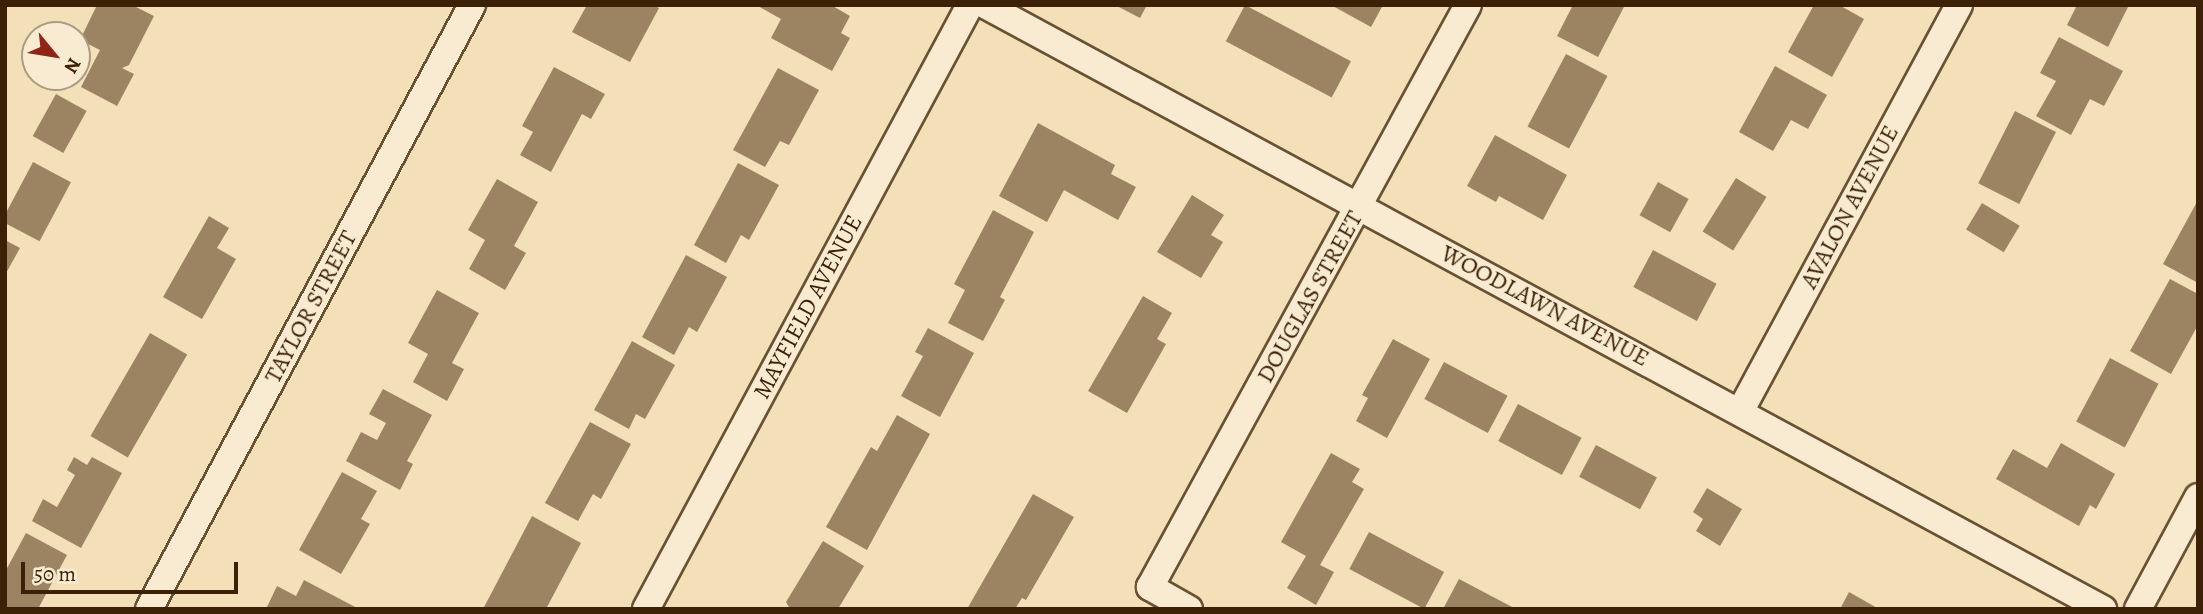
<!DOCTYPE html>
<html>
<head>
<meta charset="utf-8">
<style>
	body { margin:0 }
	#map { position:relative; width:2203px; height:614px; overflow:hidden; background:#f4e0b8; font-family:Alegreya,serif }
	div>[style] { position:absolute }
	.building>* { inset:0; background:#9c8463; transform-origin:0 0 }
	.roads { filter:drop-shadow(2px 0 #6a5132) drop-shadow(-2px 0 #6a5132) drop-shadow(0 2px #6a5132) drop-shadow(0 -2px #6a5132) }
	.minor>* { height:26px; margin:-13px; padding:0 13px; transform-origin:13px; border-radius:13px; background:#f8ebd1 }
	span { translate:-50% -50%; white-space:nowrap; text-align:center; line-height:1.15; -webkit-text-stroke:5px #f8ebd1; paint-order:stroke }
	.street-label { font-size:24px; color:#3c2106 }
	.frame { position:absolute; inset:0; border:7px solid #3c2106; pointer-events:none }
	.north { position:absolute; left:21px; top:21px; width:70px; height:70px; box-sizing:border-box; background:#f8ebd1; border:2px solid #ad9a80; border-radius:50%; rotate:120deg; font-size:19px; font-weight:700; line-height:28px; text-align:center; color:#3c2106 }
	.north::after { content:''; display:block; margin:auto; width:24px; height:32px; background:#8f2418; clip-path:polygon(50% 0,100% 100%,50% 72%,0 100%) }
	.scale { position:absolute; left:21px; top:562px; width:217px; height:32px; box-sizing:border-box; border:4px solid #3c2106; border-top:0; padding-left:9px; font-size:21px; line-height:24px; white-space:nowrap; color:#3c2106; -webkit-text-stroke:5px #f8ebd1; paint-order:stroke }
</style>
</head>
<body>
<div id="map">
	<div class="building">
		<i style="clip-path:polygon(97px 5px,132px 5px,154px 16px,129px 65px,122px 68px,134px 74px,117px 106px,81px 87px,100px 50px,80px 40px)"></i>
		<i style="clip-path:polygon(587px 5px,653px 5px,659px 8px,630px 62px,572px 32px)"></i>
		<i style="clip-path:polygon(756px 5px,831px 5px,850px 16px,841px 33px,850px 38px,832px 71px,771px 38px,781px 19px)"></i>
		<i style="clip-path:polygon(1115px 5px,1147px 5px,1140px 18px)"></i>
		<i style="left:1245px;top:5px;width:120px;height:41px;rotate:28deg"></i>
		<i style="clip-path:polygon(1331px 5px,1383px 5px,1371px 27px)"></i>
		<i style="clip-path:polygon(1573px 5px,1625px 5px,1598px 57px,1557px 36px)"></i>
		<i style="clip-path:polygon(1814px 5px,1839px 5px,1864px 19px,1832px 77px,1788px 52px)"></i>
		<i style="clip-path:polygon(2077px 5px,2129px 5px,2108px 47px,2067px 25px)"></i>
		<i style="clip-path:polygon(2059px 37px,2123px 71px,2104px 106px,2090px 99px,2071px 135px,2036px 116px,2056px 81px,2040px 73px)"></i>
		<i style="left:1566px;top:54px;width:47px;height:82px;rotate:28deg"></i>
		<i style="clip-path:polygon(1775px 66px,1827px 95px,1808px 129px,1791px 120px,1773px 151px,1739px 132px)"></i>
		<i style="clip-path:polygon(554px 67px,605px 94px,591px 119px,582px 114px,551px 172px,520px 155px,533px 132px,522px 126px)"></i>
		<i style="clip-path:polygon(778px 68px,819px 90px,789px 145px,780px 141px,765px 167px,733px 150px)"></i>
		<i style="left:56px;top:94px;width:35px;height:48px;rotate:29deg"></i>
		<i style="left:2015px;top:111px;width:46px;height:81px;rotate:27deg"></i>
		<i style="clip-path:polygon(1038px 123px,1115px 165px,1111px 174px,1136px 187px,1118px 220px,1064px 190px,1047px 222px,999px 196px)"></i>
		<i style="clip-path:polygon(1495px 135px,1567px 175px,1543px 220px,1499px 196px,1496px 202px,1467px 186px)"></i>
		<i style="left:33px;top:162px;width:43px;height:67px;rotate:28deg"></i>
		<i style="clip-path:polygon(738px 163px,779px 185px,749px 240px,741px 235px,726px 263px,694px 245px)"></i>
		<i style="left:1736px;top:178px;width:36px;height:63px;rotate:32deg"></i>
		<i style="clip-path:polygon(497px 179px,538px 202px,514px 246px,526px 253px,505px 290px,469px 269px,485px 240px,468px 230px)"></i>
		<i style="left:1658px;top:182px;width:35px;height:38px;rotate:29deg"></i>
		<i style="clip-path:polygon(1192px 195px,1224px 215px,1211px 235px,1223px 242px,1201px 278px,1157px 252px)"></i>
		<i style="clip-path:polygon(2198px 200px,2198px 283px,2163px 264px)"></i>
		<i style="left:1982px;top:203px;width:44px;height:31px;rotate:31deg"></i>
		<i style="clip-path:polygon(993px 210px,1034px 232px,1000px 297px,1005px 300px,983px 341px,948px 323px,965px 290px,954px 284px)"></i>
		<i style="clip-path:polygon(209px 216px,229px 228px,217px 248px,236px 259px,202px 319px,163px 297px)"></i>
		<i style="clip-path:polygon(5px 240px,20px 248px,5px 275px)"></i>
		<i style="left:1653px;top:250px;width:72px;height:42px;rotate:28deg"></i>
		<i style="clip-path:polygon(686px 255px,727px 277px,697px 332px,689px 327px,674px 355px,642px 337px)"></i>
		<i style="clip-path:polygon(2170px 279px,2198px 294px,2198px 325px,2171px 374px,2130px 351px)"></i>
		<i style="clip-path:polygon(437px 290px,479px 313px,452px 363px,464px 369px,447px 401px,413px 382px,428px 354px,408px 343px)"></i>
		<i style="clip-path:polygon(1143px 296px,1172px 313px,1157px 339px,1166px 344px,1127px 413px,1088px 391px)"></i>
		<i style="clip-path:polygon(928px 328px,974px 353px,940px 417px,901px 396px,923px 356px,915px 352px)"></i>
		<i style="left:150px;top:333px;width:43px;height:119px;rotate:30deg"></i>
		<i style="clip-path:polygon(1393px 339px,1430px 359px,1387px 438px,1356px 421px,1368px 398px,1362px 395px)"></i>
		<i style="clip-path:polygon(632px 341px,675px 365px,645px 419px,636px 414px,629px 429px,594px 410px)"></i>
		<i style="left:2110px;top:358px;width:55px;height:72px;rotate:28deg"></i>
		<i style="left:1444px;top:362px;width:72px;height:42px;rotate:28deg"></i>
		<i style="clip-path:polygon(383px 389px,432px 415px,407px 461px,413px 464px,400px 490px,346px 461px,361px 432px,377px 440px,386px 423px,369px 414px)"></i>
		<i style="left:1518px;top:404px;width:72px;height:42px;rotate:28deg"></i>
		<i style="clip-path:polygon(897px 415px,930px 434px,867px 550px,826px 527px,871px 447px,877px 451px)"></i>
		<i style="clip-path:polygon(590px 422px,631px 444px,601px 499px,593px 494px,578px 521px,545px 503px)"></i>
		<i style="clip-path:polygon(2061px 443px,2115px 474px,2096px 509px,2090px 505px,2079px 526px,1996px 479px,2013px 449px,2047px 468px)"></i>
		<i style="left:1596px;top:445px;width:69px;height:36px;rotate:28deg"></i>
		<i style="clip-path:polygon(1331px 453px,1360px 469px,1352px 482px,1364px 489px,1320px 565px,1334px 572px,1316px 605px,1287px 588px,1306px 556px,1281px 542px)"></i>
		<i style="clip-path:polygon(74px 457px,87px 465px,92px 457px,122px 473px,81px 548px,32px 521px,43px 499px,57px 507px,75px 475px,67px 470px)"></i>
		<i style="clip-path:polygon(342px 472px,377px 491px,361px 519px,370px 524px,341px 574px,299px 550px)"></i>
		<i style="clip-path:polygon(1707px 488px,1742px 509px,1720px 546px,1696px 531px,1703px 519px,1693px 512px)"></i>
		<i style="clip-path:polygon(1033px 494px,1074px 517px,1026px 600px,1022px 598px,1015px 609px,967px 609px)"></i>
		<i style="clip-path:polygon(532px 516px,581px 543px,546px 609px,483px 609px)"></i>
		<i style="left:1369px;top:532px;width:85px;height:42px;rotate:28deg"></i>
		<i style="clip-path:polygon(26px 533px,67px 555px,38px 609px,5px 609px,5px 572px)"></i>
		<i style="clip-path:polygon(823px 541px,864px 566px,838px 609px,790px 609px,786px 602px)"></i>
		<i style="clip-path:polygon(1459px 579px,1516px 609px,1443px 609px)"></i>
		<i style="clip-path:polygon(304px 580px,359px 609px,266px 609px,277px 586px,296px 596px)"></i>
		<i style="clip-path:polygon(1849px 592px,1879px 609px,1840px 609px)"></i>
	</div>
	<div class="roads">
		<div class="minor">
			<i style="left:985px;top:5px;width:1271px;rotate:28.38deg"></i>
			<i style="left:1741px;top:410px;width:460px;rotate:-61.7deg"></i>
			<i style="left:149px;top:609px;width:685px;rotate:-61.86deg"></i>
			<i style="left:646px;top:609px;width:685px;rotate:-61.79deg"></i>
			<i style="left:1189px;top:609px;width:45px;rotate:-150.6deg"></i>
			<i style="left:1150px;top:587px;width:663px;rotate:-61.35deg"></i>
			<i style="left:2138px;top:609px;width:127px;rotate:-61.8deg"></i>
		</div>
	</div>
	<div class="street-label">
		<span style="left:1850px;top:207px;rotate:-62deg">AVALON AVENUE</span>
		<span style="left:1310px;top:297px;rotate:-61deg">DOUGLAS STREET</span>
		<span style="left:1545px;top:306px;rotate:28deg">WOODLAWN AVENUE</span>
		<span style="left:311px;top:307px;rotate:-62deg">TAYLOR STREET</span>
		<span style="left:808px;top:307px;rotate:-62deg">MAYFIELD AVENUE</span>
	</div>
	<div class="frame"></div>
	<div class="north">N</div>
	<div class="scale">50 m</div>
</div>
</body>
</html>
